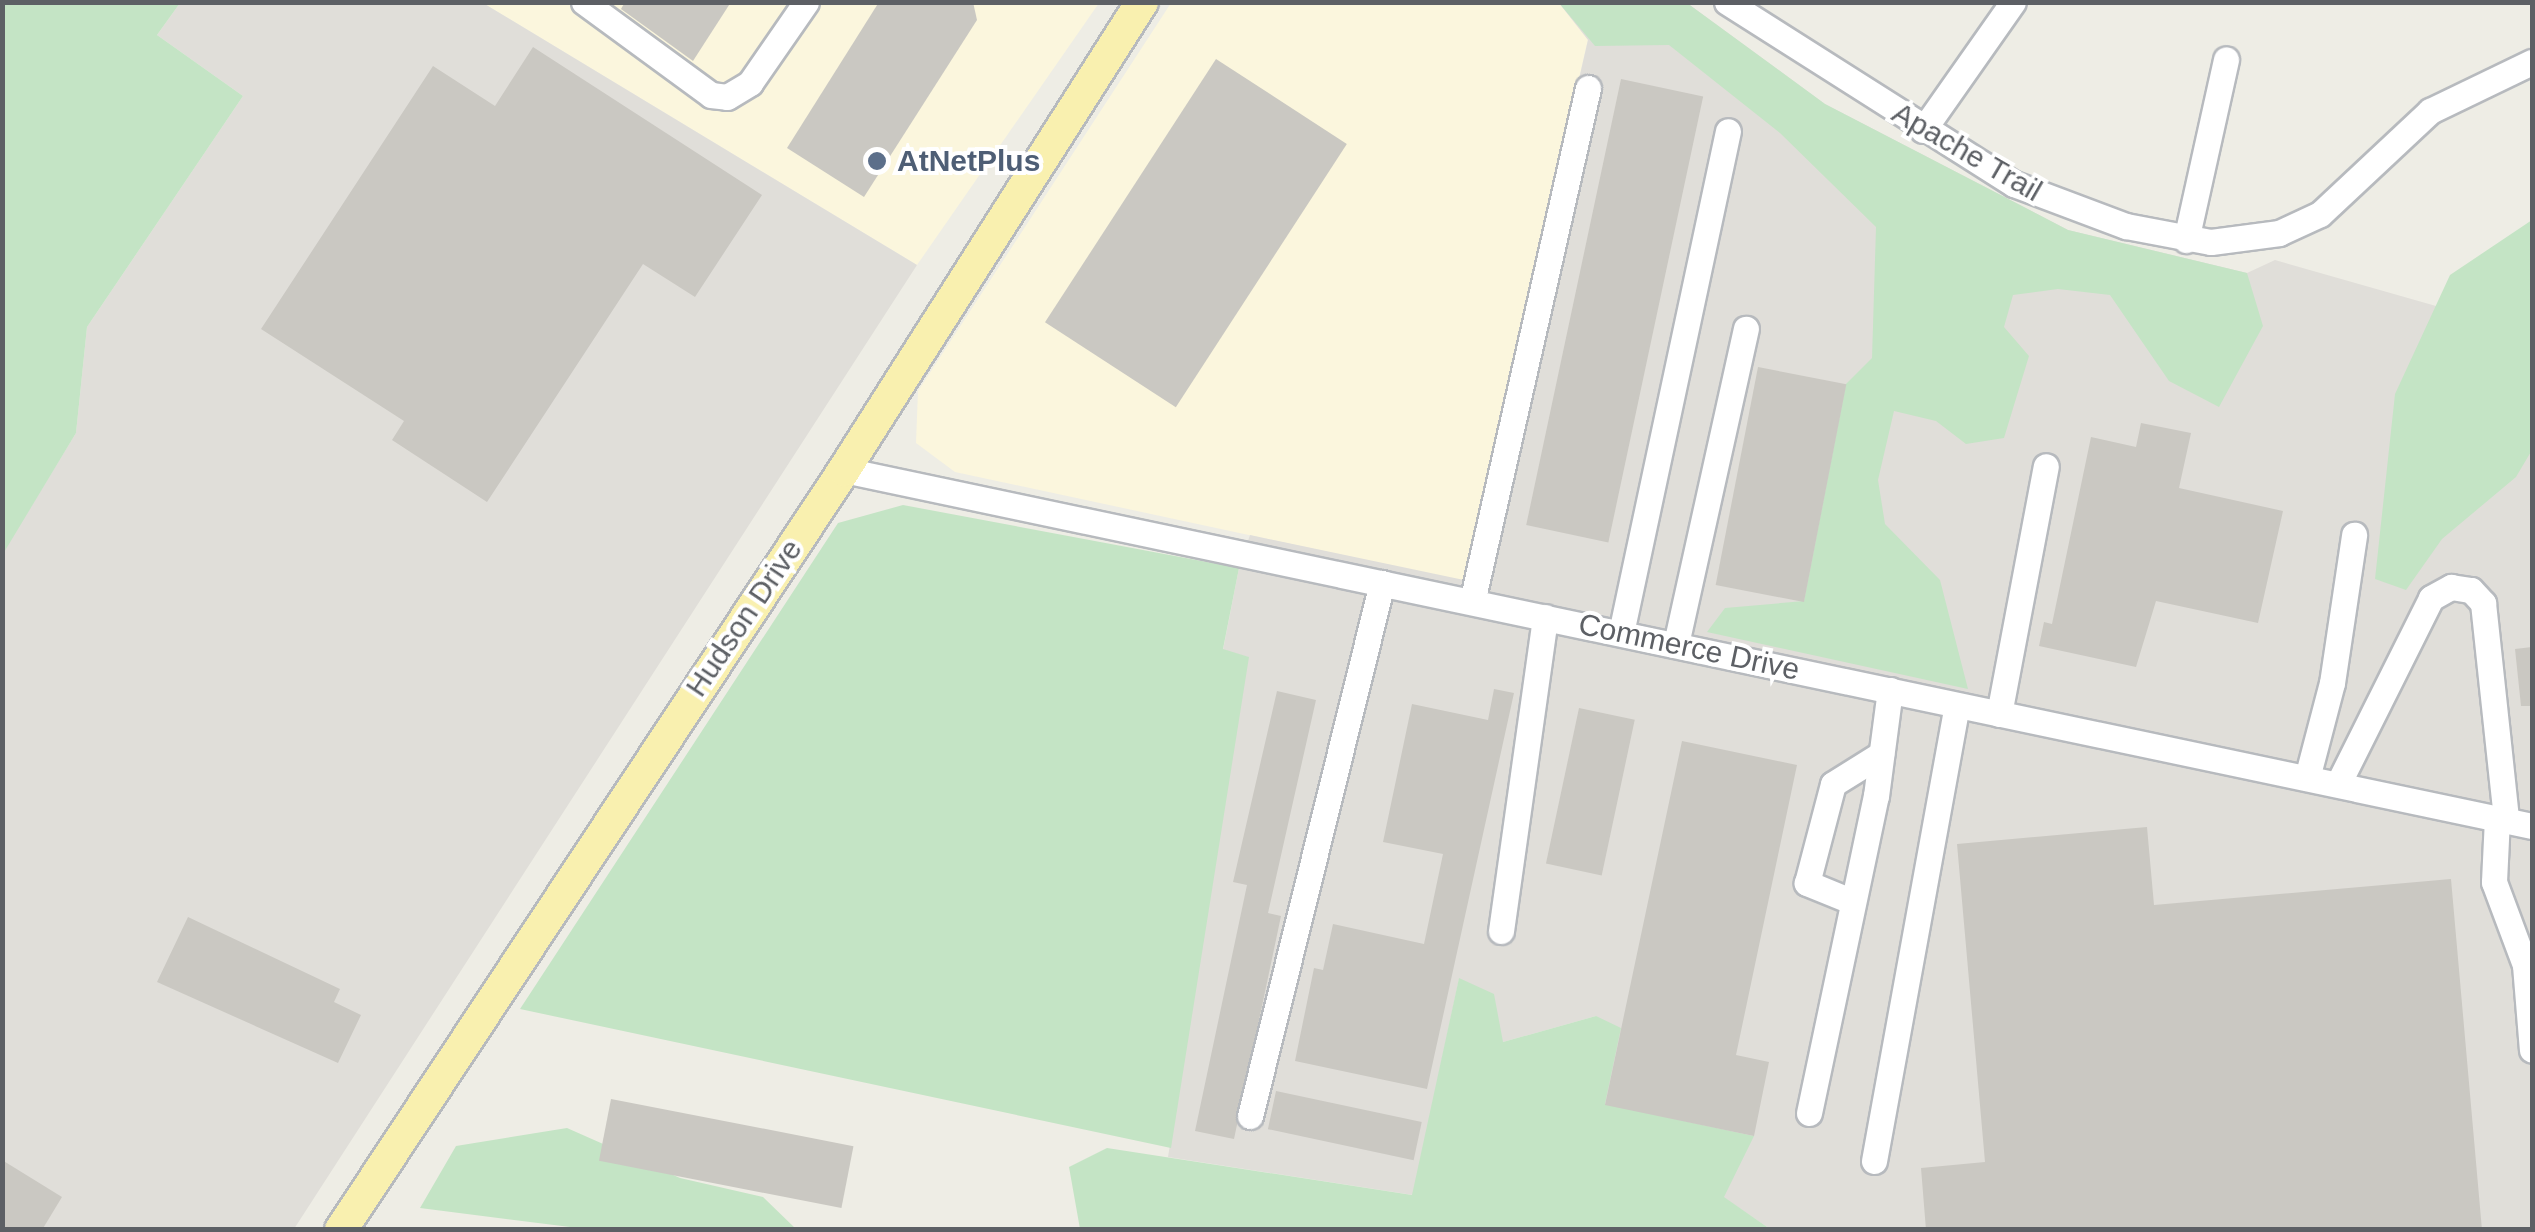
<!DOCTYPE html>
<html>
<head>
<meta charset="utf-8">
<style>
	body { margin:0 }
	#map { position:relative; width:2535px; height:1232px; overflow:hidden; background:#eeede5; font-family:Arial,sans-serif }
	div>[style] { position:absolute }
	.commercial>* { inset:0; background:#fbf6dd }
	.industrial>* { inset:0; background:#e0ded9 }
	.green>* { inset:0; background:#c4e4c5 }
	.building>* { inset:0; background:#cac8c2; transform-origin:0 0 }
	.roads { filter:drop-shadow(2px 0 #b7babe) drop-shadow(-2px 0 #b7babe) drop-shadow(0 2px #b7babe) drop-shadow(0 -2px #b7babe) }
	.minor>* { height:25px; margin:-12.5px; padding:0 12.5px; transform-origin:12.5px; border-radius:12.5px; background:#fff }
	.major>* { height:32px; margin:-16px; padding:0 16px; transform-origin:16px; border-radius:16px; background:#f9f0af }
	.dots>* { width:28px; height:28px; translate:-50% -50%; box-sizing:border-box; border:5px solid #fff; border-radius:50% }
	span { translate:-50% -50%; white-space:nowrap; text-align:center; line-height:1.15; -webkit-text-stroke:8px #fff; paint-order:stroke }
	.street-label { font-size:30px; color:#5d6065 }
	.service-label { font-size:30px; color:#4e5e75; font-weight:700 }
	.left { translate:0 -50%; text-align:left }
	.frame { position:absolute; inset:0; border:5px solid #5d6065; pointer-events:none }
</style>
</head>
<body>
<div id="map">
	<div class="commercial">
		<i style="clip-path:polygon(483px 3px,1099px 3px,917px 265px)"></i>
		<i style="clip-path:polygon(1171px 3px,1559px 3px,1588px 39px,1464px 581px,955px 472px,916px 443px,918px 391px)"></i>
	</div>
	<div class="industrial">
		<i style="clip-path:polygon(180px 3px,483px 3px,917px 265px,294px 1229px,3px 1229px,2px 554px,76px 433px,87px 327px,243px 96px,157px 35px)"></i>
		<i style="clip-path:polygon(1559px 3px,1687px 3px,1825px 104px,2068px 230px,2247px 273px,2275px 260px,2436px 306px,2532px 356px,2532px 1229px,1770px 1229px,1723px 1197px,1753px 1136px,1605px 1105px,1596px 1016px,1503px 1042px,1459px 979px,1413px 1195px,1168px 1157px,1248px 657px,1223px 650px,1239px 568px,1250px 535px,1464px 580px,1588px 40px)"></i>
	</div>
	<div class="green">
		<i style="clip-path:polygon(3px 2px,180px 3px,157px 35px,243px 96px,87px 327px,76px 433px,3px 554px)"></i>
		<i style="clip-path:polygon(1559px 3px,1687px 3px,1825px 104px,2068px 230px,2247px 273px,2263px 326px,2219px 407px,2169px 381px,2110px 295px,2058px 289px,2013px 295px,2004px 327px,2029px 356px,2004px 438px,1966px 444px,1936px 421px,1894px 411px,1878px 480px,1885px 524px,1940px 580px,1968px 689px,1707px 632px,1725px 608px,1804px 601px,1846px 384px,1872px 358px,1876px 227px,1780px 133px,1669px 45px,1595px 46px)"></i>
		<i style="clip-path:polygon(2532px 220px,2532px 450px,2516px 477px,2442px 539px,2406px 590px,2375px 579px,2395px 394px,2450px 275px)"></i>
		<i style="clip-path:polygon(903px 505px,1239px 568px,1223px 649px,1249px 657px,1171px 1148px,520px 1009px,838px 523px)"></i>
		<i style="clip-path:polygon(1459px 978px,1494px 994px,1503px 1042px,1596px 1016px,1621px 1028px,1605px 1104px,1754px 1136px,1724px 1197px,1770px 1229px,1080px 1229px,1069px 1167px,1107px 1148px,1412px 1195px)"></i>
		<i style="clip-path:polygon(567px 1128px,680px 1178px,763px 1197px,796px 1229px,586px 1229px,420px 1208px,456px 1146px)"></i>
	</div>
	<div class="building">
		<i style="clip-path:polygon(625px 2px,731px 2px,693px 61px,621px 9px)"></i>
		<i style="clip-path:polygon(879px 2px,973px 2px,977px 20px,864px 197px,787px 148px)"></i>
		<i style="clip-path:polygon(533px 47px,762px 195px,695px 297px,643px 264px,487px 502px,392px 440px,404px 421px,261px 329px,433px 66px,495px 106px)"></i>
		<i style="left:1216px;top:59px;width:156px;height:314px;rotate:33deg"></i>
		<i style="left:1621px;top:79px;width:84px;height:456px;rotate:12deg"></i>
		<i style="left:1758px;top:367px;width:90px;height:222px;rotate:11deg"></i>
		<i style="clip-path:polygon(2141px 423px,2191px 433px,2179px 488px,2283px 511px,2258px 623px,2156px 601px,2136px 667px,2039px 646px,2044px 622px,2052px 624px,2091px 437px,2136px 447px)"></i>
		<i style="clip-path:polygon(2532px 647px,2532px 706px,2521px 706px,2515px 649px)"></i>
		<i style="clip-path:polygon(1494px 689px,1514px 693px,1427px 1089px,1295px 1061px,1314px 968px,1323px 970px,1333px 924px,1424px 944px,1443px 854px,1383px 842px,1412px 704px,1488px 720px)"></i>
		<i style="clip-path:polygon(1277px 691px,1316px 700px,1268px 913px,1281px 916px,1234px 1139px,1195px 1131px,1247px 885px,1233px 882px)"></i>
		<i style="left:1579px;top:708px;width:57px;height:159px;rotate:12deg"></i>
		<i style="clip-path:polygon(1682px 741px,1797px 765px,1736px 1055px,1769px 1062px,1754px 1136px,1605px 1105px)"></i>
		<i style="clip-path:polygon(2147px 827px,2154px 905px,2451px 879px,2482px 1230px,1926px 1230px,1921px 1168px,1985px 1162px,1957px 844px)"></i>
		<i style="clip-path:polygon(188px 917px,340px 989px,334px 1002px,361px 1015px,338px 1063px,157px 982px)"></i>
		<i style="left:1276px;top:1091px;width:149px;height:39px;rotate:12deg"></i>
		<i style="left:611px;top:1099px;width:247px;height:63px;rotate:11deg"></i>
		<i style="clip-path:polygon(2px 1160px,62px 1197px,42px 1230px,2px 1230px)"></i>
	</div>
	<div class="roads">
		<div class="minor">
			<i style="left:584px;top:2px;width:157px;rotate:36.2deg"></i>
			<i style="left:711px;top:95px;width:16px;rotate:7deg"></i>
			<i style="left:727px;top:97px;width:27px;rotate:-31deg"></i>
			<i style="left:750px;top:83px;width:98px;rotate:-55.3deg"></i>
			<i style="left:1727px;top:2px;width:340px;rotate:32.4deg"></i>
			<i style="left:2014px;top:184px;width:120px;rotate:20.6deg"></i>
			<i style="left:2126px;top:226px;width:86px;rotate:10.7deg"></i>
			<i style="left:2211px;top:242px;width:69px;rotate:-7.5deg"></i>
			<i style="left:2279px;top:233px;width:45px;rotate:-24.9deg"></i>
			<i style="left:2320px;top:214px;width:151px;rotate:-43.1deg"></i>
			<i style="left:2430px;top:111px;width:113px;rotate:-25.7deg"></i>
			<i style="left:1923px;top:130px;width:156px;rotate:-54.9deg"></i>
			<i style="left:2186px;top:240px;width:185px;rotate:-77.5deg"></i>
			<i style="left:844px;top:470px;width:1725px;rotate:11.91deg"></i>
			<i style="left:1472px;top:602px;width:527px;rotate:-77.28deg"></i>
			<i style="left:1621px;top:633px;width:513px;rotate:-77.97deg"></i>
			<i style="left:1676px;top:644px;width:323px;rotate:-77.5deg"></i>
			<i style="left:1999px;top:714px;width:252px;rotate:-79.3deg"></i>
			<i style="left:2307px;top:778px;width:98px;rotate:-75.3deg"></i>
			<i style="left:2332px;top:683px;width:150px;rotate:-81.5deg"></i>
			<i style="left:2338px;top:784px;width:208px;rotate:-63.4deg"></i>
			<i style="left:2431px;top:598px;width:23px;rotate:-29deg"></i>
			<i style="left:2451px;top:587px;width:20px;rotate:9deg"></i>
			<i style="left:2471px;top:590px;width:18px;rotate:47deg"></i>
			<i style="left:2483px;top:603px;width:218px;rotate:83.9deg"></i>
			<i style="left:2497px;top:818px;width:64px;rotate:92.7deg"></i>
			<i style="left:2494px;top:882px;width:89px;rotate:69.5deg"></i>
			<i style="left:2525px;top:965px;width:85px;rotate:85.3deg"></i>
			<i style="left:1851px;top:901px;width:48px;rotate:-157.8deg"></i>
			<i style="left:1807px;top:883px;width:102px;rotate:-75.3deg"></i>
			<i style="left:1833px;top:784px;width:57px;rotate:-32deg"></i>
			<i style="left:1501px;top:931px;width:317px;rotate:-82deg"></i>
			<i style="left:1809px;top:1113px;width:324px;rotate:-78.1deg"></i>
			<i style="left:1876px;top:796px;width:107px;rotate:-82.5deg"></i>
			<i style="left:1250px;top:1116px;width:549px;rotate:-76.09deg"></i>
			<i style="left:1874px;top:1161px;width:463px;rotate:-79.7deg"></i>
		</div>
		<div class="major">
			<i style="left:341px;top:1230px;width:911px;rotate:-56.5deg"></i>
			<i style="left:844px;top:470px;width:555px;rotate:-57.51deg"></i>
		</div>
	</div>
	<div class="dots">
		<i style="left:877px;top:161px;background:#5c6f8a"></i>
	</div>
	<div class="street-label">
		<span style="left:1967px;top:152px;rotate:30deg">Apache Trail</span>
		<span style="left:744px;top:618px;rotate:-56deg">Hudson Drive</span>
		<span style="left:1689px;top:647px;rotate:12deg">Commerce Drive</span>
	</div>
	<div class="service-label">
		<span class="left" style="left:897px;top:161px">AtNetPlus</span>
	</div>
	<div class="frame"></div>
</div>
</body>
</html>
